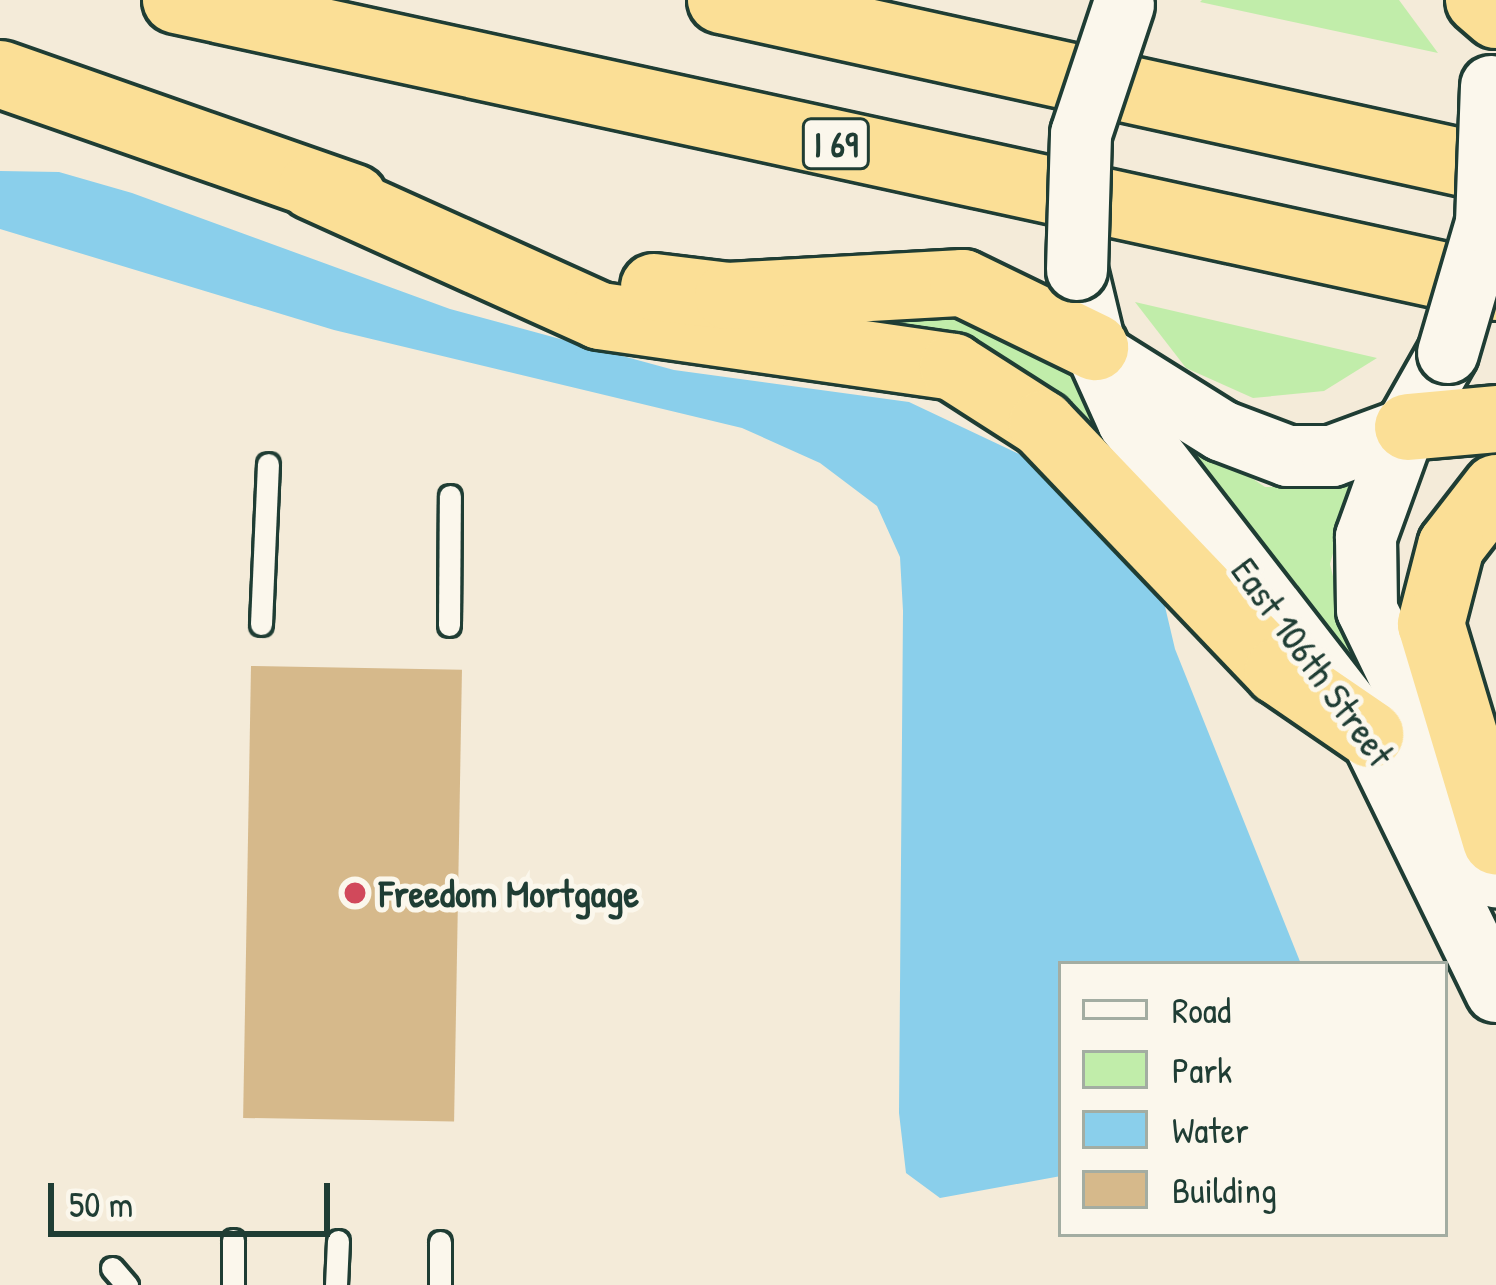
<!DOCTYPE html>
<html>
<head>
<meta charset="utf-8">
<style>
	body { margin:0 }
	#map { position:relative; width:1496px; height:1285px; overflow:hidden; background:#f4ebd9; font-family:"Patrick Hand",sans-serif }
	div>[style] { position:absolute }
	.green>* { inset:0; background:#c1edaa }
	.water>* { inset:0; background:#8acfeb }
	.building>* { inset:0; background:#d6b98b; transform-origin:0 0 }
	.roads { filter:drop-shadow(3px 0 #1f3d34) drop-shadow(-3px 0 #1f3d34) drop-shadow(0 3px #1f3d34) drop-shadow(0 -3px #1f3d34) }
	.lane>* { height:21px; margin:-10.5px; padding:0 10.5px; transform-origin:10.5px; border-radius:10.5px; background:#fbf7ec }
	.secondary>* { height:60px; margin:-30px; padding:0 30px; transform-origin:30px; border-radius:30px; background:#fbf7ec }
	.highway>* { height:66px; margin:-33px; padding:0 33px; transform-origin:33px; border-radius:33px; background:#fbdf96 }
	.bridges { filter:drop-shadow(3px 0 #1f3d34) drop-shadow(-3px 0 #1f3d34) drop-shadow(0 3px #1f3d34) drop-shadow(0 -3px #1f3d34) }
	.secondary-bridge>* { height:60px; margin:-30px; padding:0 30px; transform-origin:30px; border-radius:30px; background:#fbf7ec }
	.dots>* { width:33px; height:33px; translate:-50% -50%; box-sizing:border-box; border:6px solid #fbf7ec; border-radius:50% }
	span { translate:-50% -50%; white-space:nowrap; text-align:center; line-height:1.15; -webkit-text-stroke:10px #fbf7ec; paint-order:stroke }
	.shield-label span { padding:3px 9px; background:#fbf7ec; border:3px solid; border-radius:9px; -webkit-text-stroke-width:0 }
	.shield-label { font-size:36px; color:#1f3d34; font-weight:700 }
	.street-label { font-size:39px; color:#1f3d34 }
	.poi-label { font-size:39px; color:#1f3d34; font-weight:700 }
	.left { translate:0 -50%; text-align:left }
	.legend { position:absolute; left:1058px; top:961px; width:390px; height:276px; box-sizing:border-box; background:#fbf7ec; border:3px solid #a3ada2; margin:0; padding:15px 21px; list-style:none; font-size:36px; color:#1f3d34 }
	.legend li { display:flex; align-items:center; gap:24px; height:60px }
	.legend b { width:60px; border:3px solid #a3ada2 }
	.scale { position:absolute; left:48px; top:1183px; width:282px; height:54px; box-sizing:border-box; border:6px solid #1f3d34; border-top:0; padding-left:15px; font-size:36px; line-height:42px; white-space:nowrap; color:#1f3d34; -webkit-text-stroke:9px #fbf7ec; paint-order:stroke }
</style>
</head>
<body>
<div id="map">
	<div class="green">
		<i style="clip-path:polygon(1399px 0,1438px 53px,1200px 2px,1202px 0)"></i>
		<i style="clip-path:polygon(1135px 302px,1377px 358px,1324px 391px,1253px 398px,1186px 368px)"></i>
		<i style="clip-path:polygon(932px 305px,1071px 369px,1116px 454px,1059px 409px,731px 321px)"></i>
		<i style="clip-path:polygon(1194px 439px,1265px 487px,1352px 486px,1330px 564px,1353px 659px,1186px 446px)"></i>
	</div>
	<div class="water">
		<i style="clip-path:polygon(0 171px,59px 172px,132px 193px,450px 309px,674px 370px,909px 402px,1034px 461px,1159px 581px,1175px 649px,1301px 964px,1061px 964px,1061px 1176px,940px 1198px,906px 1173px,899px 1113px,903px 611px,900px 557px,877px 506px,820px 463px,742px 428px,334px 330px,0 229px)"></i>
	</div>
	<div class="building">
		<i style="left:251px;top:666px;width:211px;height:452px;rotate:1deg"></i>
	</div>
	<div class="roads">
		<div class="lane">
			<i style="left:261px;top:624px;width:160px;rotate:-87.5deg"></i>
			<i style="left:449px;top:625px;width:129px;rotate:-89.6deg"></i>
			<i style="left:112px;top:1268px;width:23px;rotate:49deg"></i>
			<i style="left:233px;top:1285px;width:45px;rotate:-90deg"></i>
			<i style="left:336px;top:1285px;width:44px;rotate:-87.4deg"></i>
			<i style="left:440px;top:1285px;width:43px;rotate:-90deg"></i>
		</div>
		<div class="secondary">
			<i style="left:1077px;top:270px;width:85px;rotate:76.5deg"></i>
			<i style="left:1097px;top:353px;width:147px;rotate:32deg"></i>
			<i style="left:1222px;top:431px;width:71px;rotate:20.7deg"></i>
			<i style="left:1288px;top:456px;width:44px"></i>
			<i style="left:1332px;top:456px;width:78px;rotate:-20.3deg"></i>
			<i style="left:1405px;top:429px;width:87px;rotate:-60.5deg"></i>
			<i style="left:1097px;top:353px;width:76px;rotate:65.8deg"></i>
			<i style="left:1128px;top:422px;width:395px;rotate:52.2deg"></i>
			<i style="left:1370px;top:734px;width:287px;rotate:64deg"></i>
			<i style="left:1405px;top:429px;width:115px;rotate:109.9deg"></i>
			<i style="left:1366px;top:537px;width:73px;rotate:89.2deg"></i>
			<i style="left:1367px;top:610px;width:297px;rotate:64.2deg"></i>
		</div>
		<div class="highway">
			<i style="left:176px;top:0;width:1351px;rotate:12.27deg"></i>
			<i style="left:721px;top:0;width:793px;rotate:12.37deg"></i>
			<i style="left:1479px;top:0;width:23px;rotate:41deg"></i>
			<i style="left:0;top:74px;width:375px;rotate:19.3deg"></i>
			<i style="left:312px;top:186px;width:316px;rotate:24.3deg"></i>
			<i style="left:600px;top:316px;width:357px;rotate:8.2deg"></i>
			<i style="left:953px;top:367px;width:106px;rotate:32.6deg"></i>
			<i style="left:1042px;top:424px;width:342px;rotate:46.3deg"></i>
			<i style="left:1278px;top:671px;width:112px;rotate:34.4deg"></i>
			<i style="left:654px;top:287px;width:75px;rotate:6.9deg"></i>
			<i style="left:728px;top:296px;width:235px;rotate:-3.2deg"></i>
			<i style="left:963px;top:283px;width:147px;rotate:25.9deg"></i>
			<i style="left:1408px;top:427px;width:88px;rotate:-5.2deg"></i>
			<i style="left:1496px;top:488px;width:73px;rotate:127.8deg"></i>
			<i style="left:1451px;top:546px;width:81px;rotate:104.4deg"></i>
			<i style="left:1431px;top:624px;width:227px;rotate:73.3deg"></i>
		</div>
	</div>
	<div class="bridges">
		<div class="secondary-bridge">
			<i style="left:1077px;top:270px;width:136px;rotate:-88.3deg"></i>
			<i style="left:1081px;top:134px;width:136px;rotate:-71.6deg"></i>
			<i style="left:1448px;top:353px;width:135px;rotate:-73.7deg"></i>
			<i style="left:1486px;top:223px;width:137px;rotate:-87.9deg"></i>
		</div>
	</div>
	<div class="dots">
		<i style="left:355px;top:893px;background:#d1495b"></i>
	</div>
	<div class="shield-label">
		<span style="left:836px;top:144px">I 69</span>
	</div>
	<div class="street-label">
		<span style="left:1313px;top:662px;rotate:54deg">East 106th Street</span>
	</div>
	<div class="poi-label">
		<span class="left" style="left:379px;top:893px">Freedom Mortgage</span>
	</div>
	<ul class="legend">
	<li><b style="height:15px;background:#fbf7ec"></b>Road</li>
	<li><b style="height:33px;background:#c1edaa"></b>Park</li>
	<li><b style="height:33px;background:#8acfeb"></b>Water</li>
	<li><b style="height:33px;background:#d6b98b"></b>Building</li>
	</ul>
	<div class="scale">50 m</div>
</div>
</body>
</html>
